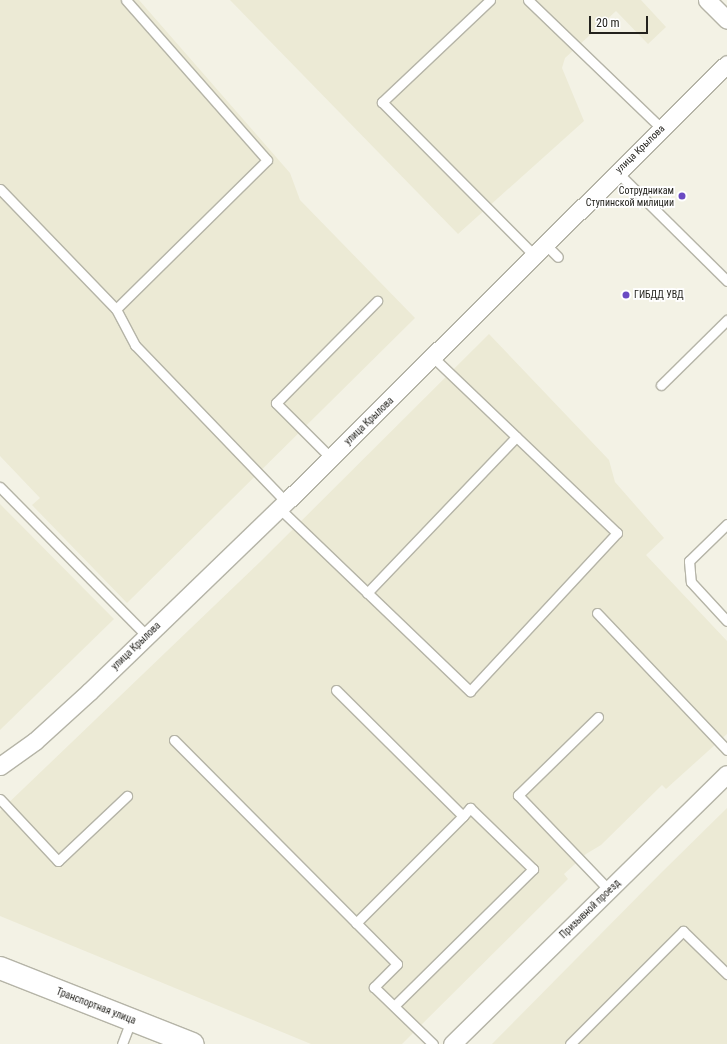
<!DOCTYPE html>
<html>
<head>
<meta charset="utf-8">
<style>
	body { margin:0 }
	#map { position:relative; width:727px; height:1044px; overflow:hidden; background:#f3f2e5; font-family:"Roboto Condensed",sans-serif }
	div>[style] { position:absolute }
	.built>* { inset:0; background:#ecead5 }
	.roads { filter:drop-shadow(1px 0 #b5b4a7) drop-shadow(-1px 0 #b5b4a7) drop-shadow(0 1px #b5b4a7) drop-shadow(0 -1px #b5b4a7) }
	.service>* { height:9px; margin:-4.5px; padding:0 4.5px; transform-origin:4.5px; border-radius:4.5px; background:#fff }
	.minor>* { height:17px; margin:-8.5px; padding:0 8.5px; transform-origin:8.5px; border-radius:8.5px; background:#fff }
	.tertiary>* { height:22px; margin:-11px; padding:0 11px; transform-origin:11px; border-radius:11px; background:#fff }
	.dots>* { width:11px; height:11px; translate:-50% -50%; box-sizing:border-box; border:2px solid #fff; border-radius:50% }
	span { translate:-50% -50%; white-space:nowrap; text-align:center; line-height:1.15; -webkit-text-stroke:3.5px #fff; paint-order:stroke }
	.street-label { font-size:10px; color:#23221d }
	.poi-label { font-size:10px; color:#23221d }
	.right { translate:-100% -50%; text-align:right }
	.left { translate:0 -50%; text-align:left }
	.scale { position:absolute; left:589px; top:16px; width:59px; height:18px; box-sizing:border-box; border:2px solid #23221d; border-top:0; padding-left:5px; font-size:12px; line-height:14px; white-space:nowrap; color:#23221d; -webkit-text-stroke:3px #fff; paint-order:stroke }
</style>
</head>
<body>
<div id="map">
	<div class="built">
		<i style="clip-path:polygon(0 0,139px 0,290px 173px,300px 200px,415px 318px,127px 603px,32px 505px,40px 498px,0 456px)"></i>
		<i style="clip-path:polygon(230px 0,641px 0,666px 27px,648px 44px,616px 11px,565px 58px,562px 68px,584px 121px,458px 234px)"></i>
		<i style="clip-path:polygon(489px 334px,609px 460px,615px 482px,664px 538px,646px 555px,727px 641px,727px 734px,666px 789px,662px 785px,601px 845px,586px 854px,564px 874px,568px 879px,402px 1044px,311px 1044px,0 916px,0 811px,261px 561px)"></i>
		<i style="clip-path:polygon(0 504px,114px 619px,0 730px)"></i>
		<i style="clip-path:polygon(727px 808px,727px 1044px,492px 1044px,662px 872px)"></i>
	</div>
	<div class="roads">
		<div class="service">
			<i style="left:490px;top:0;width:149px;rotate:136.6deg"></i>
			<i style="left:382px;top:102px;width:216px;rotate:45.2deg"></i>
			<i style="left:528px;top:0;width:185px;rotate:43.9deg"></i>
			<i style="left:617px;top:172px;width:155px;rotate:44.7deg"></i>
			<i style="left:0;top:189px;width:167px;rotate:46deg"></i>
			<i style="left:116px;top:309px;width:41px;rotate:62.2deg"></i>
			<i style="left:135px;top:345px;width:218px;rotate:46.1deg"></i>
			<i style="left:545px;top:244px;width:18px;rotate:45deg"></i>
			<i style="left:116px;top:309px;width:212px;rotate:-44.6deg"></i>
			<i style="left:267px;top:160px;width:213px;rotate:-131.4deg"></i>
			<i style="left:661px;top:385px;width:93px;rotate:-44.6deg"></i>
			<i style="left:331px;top:458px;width:78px;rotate:-135deg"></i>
			<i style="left:276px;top:403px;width:144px;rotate:-45.3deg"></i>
			<i style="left:0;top:487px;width:209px;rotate:45.4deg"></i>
			<i style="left:279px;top:508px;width:265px;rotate:43.8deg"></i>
			<i style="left:470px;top:691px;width:216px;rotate:-47.1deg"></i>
			<i style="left:617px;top:533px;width:253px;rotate:-136.3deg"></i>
			<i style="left:727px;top:524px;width:53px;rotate:135.8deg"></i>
			<i style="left:689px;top:561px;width:21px;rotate:85deg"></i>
			<i style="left:691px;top:582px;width:53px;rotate:47.3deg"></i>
			<i style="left:367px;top:593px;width:216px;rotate:-46.3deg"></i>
			<i style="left:597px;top:613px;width:189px;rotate:46.5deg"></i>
			<i style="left:336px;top:690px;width:179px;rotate:44.8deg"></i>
			<i style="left:463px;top:816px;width:11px;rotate:-49deg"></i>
			<i style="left:470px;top:808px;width:88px;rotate:44.1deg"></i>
			<i style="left:533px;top:869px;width:195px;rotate:135.4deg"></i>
			<i style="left:598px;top:717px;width:112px;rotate:135.7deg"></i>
			<i style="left:518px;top:795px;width:132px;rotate:46.2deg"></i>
			<i style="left:174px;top:740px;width:316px;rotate:45.1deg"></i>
			<i style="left:397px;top:964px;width:33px;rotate:135deg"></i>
			<i style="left:374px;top:987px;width:82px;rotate:44deg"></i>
			<i style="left:0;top:799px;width:85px;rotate:46.9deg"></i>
			<i style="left:58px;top:861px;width:95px;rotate:-43.3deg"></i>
			<i style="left:356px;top:923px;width:151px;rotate:-45deg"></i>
			<i style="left:122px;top:1044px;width:26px;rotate:-69deg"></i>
			<i style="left:570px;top:1044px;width:160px;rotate:-45deg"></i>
			<i style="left:683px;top:931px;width:62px;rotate:44.3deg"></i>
		</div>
		<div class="minor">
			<i style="left:707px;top:0;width:28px;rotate:45deg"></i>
			<i style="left:0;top:766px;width:43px;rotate:-35.5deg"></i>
			<i style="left:35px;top:741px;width:74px;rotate:-42.3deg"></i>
			<i style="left:90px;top:691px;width:277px;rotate:-44deg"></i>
			<i style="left:289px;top:499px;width:617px;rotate:-44.8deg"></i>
			<i style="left:452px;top:1044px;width:385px;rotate:-44.5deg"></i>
		</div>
		<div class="tertiary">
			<i style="left:0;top:968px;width:207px;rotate:21.5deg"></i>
		</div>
	</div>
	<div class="dots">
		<i style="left:682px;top:196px;background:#6a4ac3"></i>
		<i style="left:626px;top:295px;background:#6a4ac3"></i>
	</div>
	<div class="street-label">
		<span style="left:640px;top:149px;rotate:-44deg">улица Крылова</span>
		<span style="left:369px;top:421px;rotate:-44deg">улица Крылова</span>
		<span style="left:136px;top:646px;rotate:-44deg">улица Крылова</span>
		<span style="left:590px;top:909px;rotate:-44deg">Призывной проезд</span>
		<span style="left:96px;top:1006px;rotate:21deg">Транспортная улица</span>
	</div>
	<div class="poi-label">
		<span class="right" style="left:674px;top:196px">Сотрудникам<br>Ступинской милиции</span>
		<span class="left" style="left:634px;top:295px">ГИБДД УВД</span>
	</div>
	<div class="scale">20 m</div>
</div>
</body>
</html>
